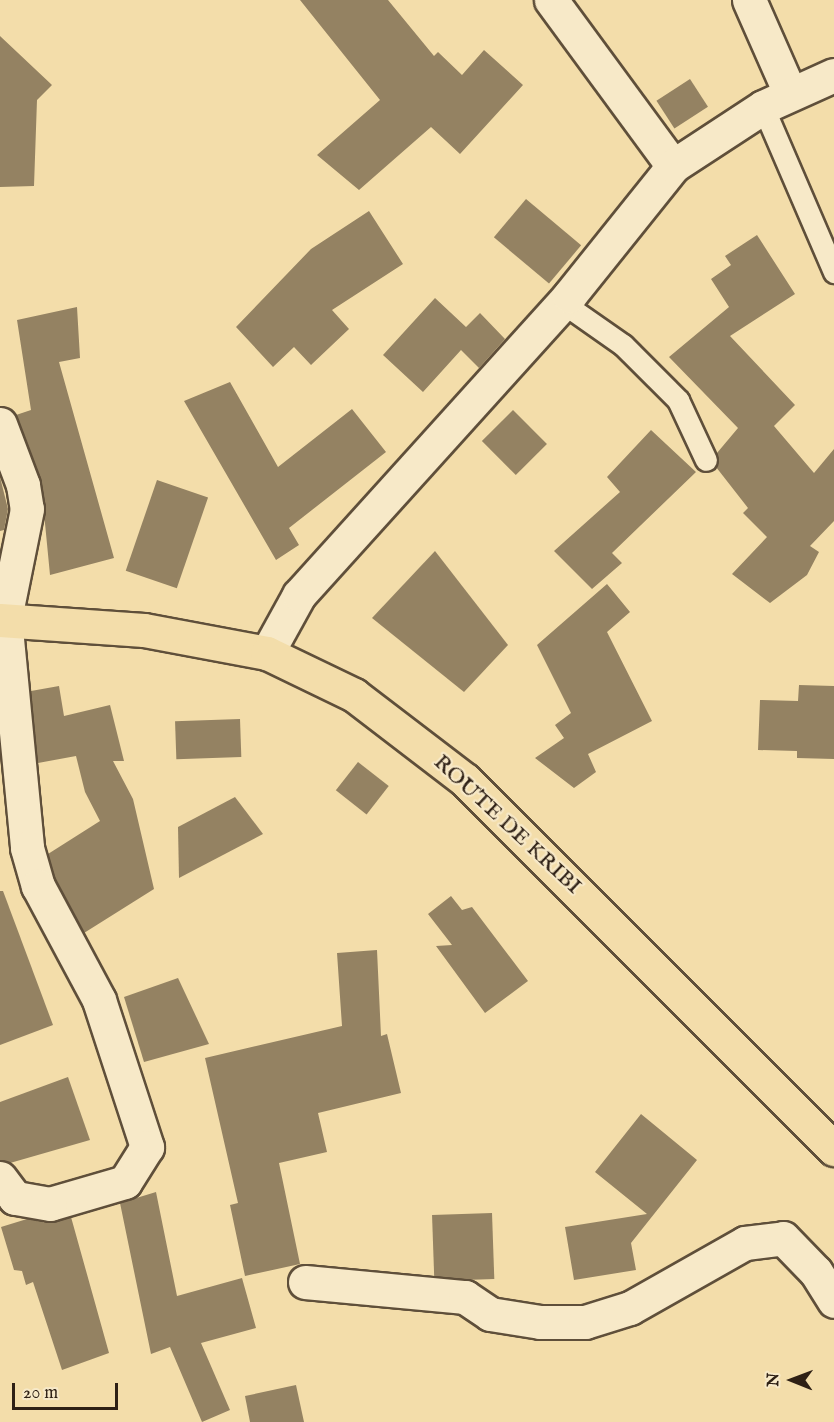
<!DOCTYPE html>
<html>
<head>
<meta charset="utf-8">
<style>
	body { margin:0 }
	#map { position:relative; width:834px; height:1422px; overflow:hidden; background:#f3ddaa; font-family:"IM FELL English",serif }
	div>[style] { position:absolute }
	.building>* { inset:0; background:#948262; transform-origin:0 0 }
	.roads { filter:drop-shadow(2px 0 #5f4f3a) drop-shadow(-2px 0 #5f4f3a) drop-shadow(0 2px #5f4f3a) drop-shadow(0 -2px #5f4f3a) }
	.lane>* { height:21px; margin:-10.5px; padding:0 10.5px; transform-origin:10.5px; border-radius:10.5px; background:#f7e9c8 }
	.street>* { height:33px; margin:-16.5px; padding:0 16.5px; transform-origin:16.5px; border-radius:16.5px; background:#f7e9c8 }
	.primary>* { height:33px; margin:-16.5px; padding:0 16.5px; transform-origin:16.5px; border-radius:16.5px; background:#f3ddaa }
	span { translate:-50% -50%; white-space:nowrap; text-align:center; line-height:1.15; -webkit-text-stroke:4.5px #f7e9c8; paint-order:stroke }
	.street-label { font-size:22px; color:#2e2015 }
	.north { position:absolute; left:762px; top:1350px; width:60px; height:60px; -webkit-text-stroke:4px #f7e9c8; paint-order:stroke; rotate:271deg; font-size:16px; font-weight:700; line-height:24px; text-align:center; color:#2e2015 }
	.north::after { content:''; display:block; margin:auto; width:21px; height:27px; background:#2e2015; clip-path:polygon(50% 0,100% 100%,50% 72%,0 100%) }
	.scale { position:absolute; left:12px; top:1383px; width:106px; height:27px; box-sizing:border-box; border:3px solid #2e2015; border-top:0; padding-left:8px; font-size:18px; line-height:21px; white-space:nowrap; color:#2e2015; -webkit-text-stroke:4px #f7e9c8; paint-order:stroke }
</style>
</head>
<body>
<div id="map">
	<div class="building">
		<i style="clip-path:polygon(300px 0,388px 0,434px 56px,438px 52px,462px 75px,484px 50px,523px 85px,460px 154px,431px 127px,359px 190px,317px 155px,380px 100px)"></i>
		<i style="clip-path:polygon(0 36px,52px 85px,37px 100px,34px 186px,0 187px)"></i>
		<i style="left:690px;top:79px;width:33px;height:40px;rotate:57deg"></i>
		<i style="left:526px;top:199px;width:72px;height:50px;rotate:40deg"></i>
		<i style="clip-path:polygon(369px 211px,403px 264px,332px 310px,349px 329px,311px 365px,294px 347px,273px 367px,236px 327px,311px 249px)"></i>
		<i style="clip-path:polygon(757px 235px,795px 294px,730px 336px,795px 405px,774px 426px,814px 473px,834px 449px,834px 521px,810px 546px,819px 552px,807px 575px,770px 603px,732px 574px,767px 537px,743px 513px,748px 508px,716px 467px,717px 453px,738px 428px,669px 357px,729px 307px,711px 279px,731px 265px,725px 256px)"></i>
		<i style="clip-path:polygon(435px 298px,466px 327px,480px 313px,505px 339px,479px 368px,461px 350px,423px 392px,383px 355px)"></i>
		<i style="clip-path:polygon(77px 307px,80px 358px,59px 362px,114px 558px,50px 575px,41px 482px,16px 415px,31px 410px,17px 320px)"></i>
		<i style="clip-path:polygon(230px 382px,278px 467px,352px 409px,386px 452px,289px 528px,299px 545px,276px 560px,184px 401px)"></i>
		<i style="left:513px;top:410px;width:48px;height:44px;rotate:45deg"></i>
		<i style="clip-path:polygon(651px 430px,696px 472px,612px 553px,622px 563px,592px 589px,554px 551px,620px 492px,607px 477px)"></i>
		<i style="clip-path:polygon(0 477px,8px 509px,4px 530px,0 531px)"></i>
		<i style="left:157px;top:480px;width:54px;height:96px;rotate:19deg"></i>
		<i style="clip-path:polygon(435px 551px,508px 645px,464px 692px,372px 618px)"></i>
		<i style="clip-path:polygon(607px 584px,630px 612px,607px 632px,652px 721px,588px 754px,596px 772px,574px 788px,535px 758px,564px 738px,555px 725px,571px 713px,537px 645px)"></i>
		<i style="clip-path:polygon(799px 685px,834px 686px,834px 759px,797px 758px,797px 751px,758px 750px,760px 700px,798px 701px)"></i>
		<i style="clip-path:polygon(59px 686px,64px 716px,110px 705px,124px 761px,113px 761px,133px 799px,154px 889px,84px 933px,55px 879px,48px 854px,100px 821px,85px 792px,76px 756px,38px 763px,31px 691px)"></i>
		<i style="left:240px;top:719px;width:38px;height:65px;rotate:88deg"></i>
		<i style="left:358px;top:762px;width:39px;height:36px;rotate:38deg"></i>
		<i style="clip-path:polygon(235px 797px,263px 834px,179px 878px,178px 827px)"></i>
		<i style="clip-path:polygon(0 891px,3px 891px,53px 1025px,0 1045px)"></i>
		<i style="clip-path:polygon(451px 896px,462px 910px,472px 907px,528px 981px,485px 1013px,436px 946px,452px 945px,428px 914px)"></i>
		<i style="clip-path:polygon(377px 950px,381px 1036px,387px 1034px,401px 1093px,318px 1113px,327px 1152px,279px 1163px,300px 1264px,245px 1276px,230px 1205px,238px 1203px,205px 1058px,342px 1026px,337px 953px)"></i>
		<i style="clip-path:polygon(178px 978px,209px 1044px,144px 1062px,124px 997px)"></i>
		<i style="clip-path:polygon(68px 1077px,90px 1140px,10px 1163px,0 1160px,0 1102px)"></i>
		<i style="clip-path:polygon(641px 1114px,697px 1160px,631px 1243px,636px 1270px,574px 1280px,565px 1227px,647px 1214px,595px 1172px)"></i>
		<i style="clip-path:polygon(156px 1192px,177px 1296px,242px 1278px,256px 1328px,201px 1343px,230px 1410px,202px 1422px,170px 1347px,151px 1354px,120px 1203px)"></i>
		<i style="left:492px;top:1213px;width:66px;height:60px;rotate:88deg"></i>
		<i style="clip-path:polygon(71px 1217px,109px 1353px,62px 1370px,33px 1282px,26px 1285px,22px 1271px,14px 1270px,1px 1227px,27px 1219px,47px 1223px)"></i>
		<i style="clip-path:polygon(296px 1385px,304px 1422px,250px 1422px,245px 1396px)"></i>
	</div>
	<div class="roads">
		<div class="lane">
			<i style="left:763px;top:107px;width:180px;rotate:66.7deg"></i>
			<i style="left:563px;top:303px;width:73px;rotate:35deg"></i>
			<i style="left:623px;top:345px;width:78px;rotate:45deg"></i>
			<i style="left:678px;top:400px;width:66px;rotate:65deg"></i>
		</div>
		<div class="street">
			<i style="left:551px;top:0;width:206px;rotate:53.7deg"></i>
			<i style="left:749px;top:0;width:102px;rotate:66.2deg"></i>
			<i style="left:0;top:424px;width:65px;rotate:69.3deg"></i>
			<i style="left:23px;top:485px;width:24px;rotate:81deg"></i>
			<i style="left:27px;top:509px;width:111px;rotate:101.4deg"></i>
			<i style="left:5px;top:618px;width:231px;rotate:84.5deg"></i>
			<i style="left:27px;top:848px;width:40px;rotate:74deg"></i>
			<i style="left:38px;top:886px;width:129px;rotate:61.8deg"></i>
			<i style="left:99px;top:1000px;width:155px;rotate:71.9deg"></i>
			<i style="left:147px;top:1147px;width:41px;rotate:122.2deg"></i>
			<i style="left:125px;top:1182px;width:78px;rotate:163.7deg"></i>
			<i style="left:50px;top:1204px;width:36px;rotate:-170deg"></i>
			<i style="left:15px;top:1198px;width:25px;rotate:-127deg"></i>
			<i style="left:267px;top:653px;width:66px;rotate:-61.1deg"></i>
			<i style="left:299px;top:595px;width:403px;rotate:-47.9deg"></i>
			<i style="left:569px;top:296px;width:166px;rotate:-51.3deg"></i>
			<i style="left:673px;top:166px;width:108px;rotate:-33.2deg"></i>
			<i style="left:763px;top:107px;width:78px;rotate:-24.3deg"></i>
			<i style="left:305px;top:1282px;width:161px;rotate:5.4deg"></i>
			<i style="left:465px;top:1297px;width:30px;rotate:34deg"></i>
			<i style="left:490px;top:1314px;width:51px;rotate:9.1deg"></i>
			<i style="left:540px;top:1322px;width:45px"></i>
			<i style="left:585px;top:1322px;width:47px;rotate:-17.3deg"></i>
			<i style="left:630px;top:1308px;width:132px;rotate:-29.5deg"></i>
			<i style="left:745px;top:1243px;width:38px;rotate:-7deg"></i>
			<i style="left:783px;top:1238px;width:47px;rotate:45.9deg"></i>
			<i style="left:816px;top:1272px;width:34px;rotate:58deg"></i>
		</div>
		<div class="primary">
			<i style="left:0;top:620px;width:144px;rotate:4deg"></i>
			<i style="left:144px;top:630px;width:125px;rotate:10.6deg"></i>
			<i style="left:267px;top:653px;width:97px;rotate:25.8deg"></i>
			<i style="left:354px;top:695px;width:140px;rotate:37.4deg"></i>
			<i style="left:465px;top:780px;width:522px;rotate:45deg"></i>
		</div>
	</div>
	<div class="street-label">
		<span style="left:507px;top:825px;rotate:43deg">ROUTE DE KRIBI</span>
	</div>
	<div class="north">N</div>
	<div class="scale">20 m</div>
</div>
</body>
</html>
